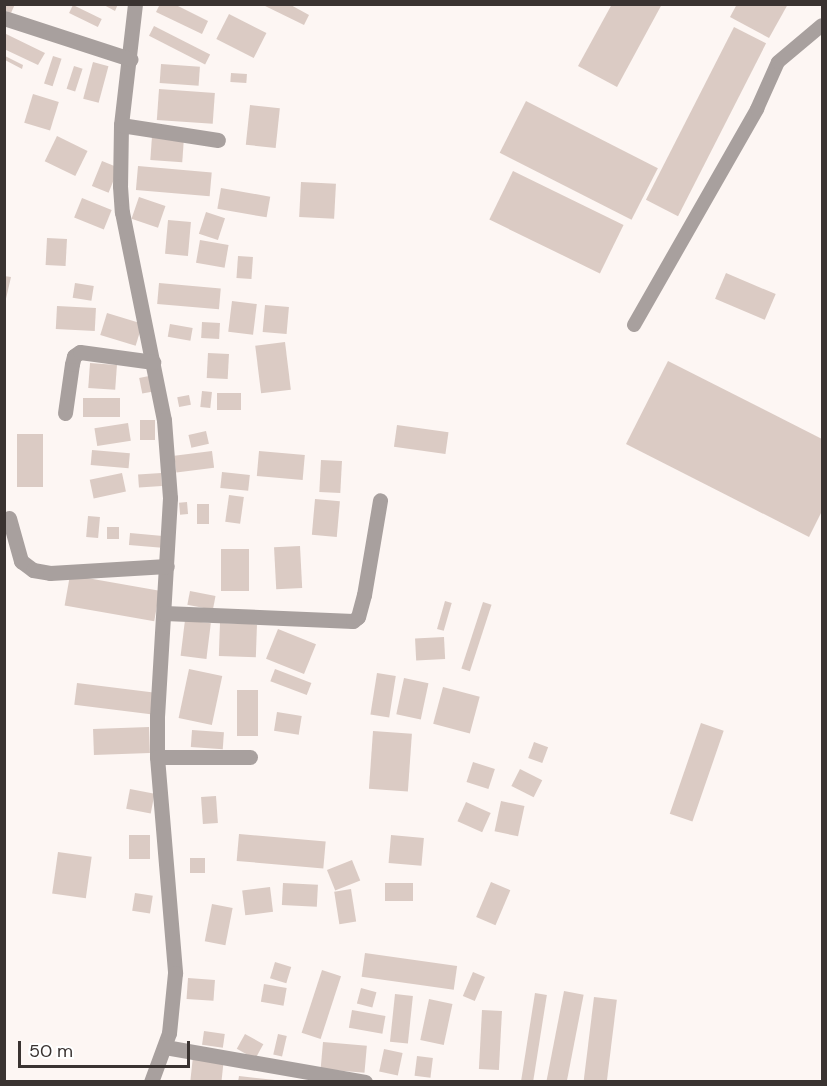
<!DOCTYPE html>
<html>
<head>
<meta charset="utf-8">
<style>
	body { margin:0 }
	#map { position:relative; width:827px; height:1086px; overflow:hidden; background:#fdf6f3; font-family:"DM Sans",sans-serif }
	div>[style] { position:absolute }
	.building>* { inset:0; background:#dbcbc4; transform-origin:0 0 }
	.lane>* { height:14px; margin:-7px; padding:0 7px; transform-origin:7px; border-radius:7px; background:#a8a09e }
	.street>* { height:15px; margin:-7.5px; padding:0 7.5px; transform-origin:7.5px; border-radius:7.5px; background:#a8a09e }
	span { translate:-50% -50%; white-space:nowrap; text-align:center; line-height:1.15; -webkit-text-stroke:5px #fff; paint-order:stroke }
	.frame { position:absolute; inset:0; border:6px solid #3a3331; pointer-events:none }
	.scale { position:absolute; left:18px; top:1041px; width:172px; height:27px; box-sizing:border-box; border:3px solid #3a3331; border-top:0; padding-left:8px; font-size:18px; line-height:21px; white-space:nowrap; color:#3a3331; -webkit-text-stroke:4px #fff; paint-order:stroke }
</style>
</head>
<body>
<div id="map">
	<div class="building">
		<i style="clip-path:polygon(4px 4px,15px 4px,11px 13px,4px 10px)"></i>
		<i style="clip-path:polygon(102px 4px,118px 4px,115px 11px)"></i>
		<i style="clip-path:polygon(160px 4px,174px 4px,208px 21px,202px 34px,156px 12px)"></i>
		<i style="clip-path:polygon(261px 4px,289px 4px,309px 15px,304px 25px)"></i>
		<i style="clip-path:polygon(612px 4px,662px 4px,617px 87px,578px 66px)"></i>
		<i style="clip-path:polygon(737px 4px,788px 4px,769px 38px,730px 17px)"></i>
		<i style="left:73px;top:5px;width:32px;height:9px;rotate:26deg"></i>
		<i style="left:229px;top:14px;width:42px;height:28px;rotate:27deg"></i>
		<i style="left:154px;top:26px;width:63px;height:11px;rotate:27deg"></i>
		<i style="left:734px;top:27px;width:36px;height:194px;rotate:27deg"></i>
		<i style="clip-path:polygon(4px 33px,45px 53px,38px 65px,4px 49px)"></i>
		<i style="clip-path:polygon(5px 56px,23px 65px,22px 69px,5px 60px)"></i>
		<i style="left:53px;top:56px;width:9px;height:29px;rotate:18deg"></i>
		<i style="left:93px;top:62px;width:16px;height:38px;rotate:15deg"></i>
		<i style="left:161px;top:64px;width:39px;height:19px;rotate:4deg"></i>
		<i style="left:74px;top:66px;width:9px;height:24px;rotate:18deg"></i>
		<i style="left:231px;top:73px;width:16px;height:9px;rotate:4deg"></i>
		<i style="left:159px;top:89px;width:56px;height:31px;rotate:4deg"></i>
		<i style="left:33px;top:94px;width:27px;height:30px;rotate:17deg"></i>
		<i style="left:526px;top:101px;width:148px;height:58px;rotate:27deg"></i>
		<i style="left:250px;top:105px;width:30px;height:40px;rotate:6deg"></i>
		<i style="left:57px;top:136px;width:34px;height:28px;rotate:26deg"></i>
		<i style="left:152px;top:136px;width:32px;height:24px;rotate:4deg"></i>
		<i style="left:102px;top:161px;width:18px;height:27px;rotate:22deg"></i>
		<i style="left:138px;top:166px;width:74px;height:24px;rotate:5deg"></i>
		<i style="left:513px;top:171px;width:123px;height:54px;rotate:26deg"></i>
		<i style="left:301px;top:182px;width:35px;height:35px;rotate:3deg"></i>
		<i style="left:221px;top:188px;width:50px;height:21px;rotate:10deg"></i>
		<i style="left:139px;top:197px;width:28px;height:23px;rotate:19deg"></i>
		<i style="left:82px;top:198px;width:32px;height:21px;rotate:22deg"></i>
		<i style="left:206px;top:212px;width:20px;height:23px;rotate:18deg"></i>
		<i style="left:168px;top:220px;width:23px;height:34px;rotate:5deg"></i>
		<i style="left:47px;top:238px;width:20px;height:27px;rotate:3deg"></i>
		<i style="left:200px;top:240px;width:29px;height:23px;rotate:10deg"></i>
		<i style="left:238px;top:256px;width:15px;height:22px;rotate:4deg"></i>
		<i style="left:726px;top:273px;width:54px;height:28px;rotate:23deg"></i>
		<i style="clip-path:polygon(4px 276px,11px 277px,5px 303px,4px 303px)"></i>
		<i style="left:75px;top:283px;width:19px;height:15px;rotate:9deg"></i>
		<i style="left:159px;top:283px;width:62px;height:21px;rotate:5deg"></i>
		<i style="left:232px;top:301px;width:25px;height:31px;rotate:7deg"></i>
		<i style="left:265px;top:305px;width:24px;height:27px;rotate:5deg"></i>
		<i style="left:57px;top:306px;width:39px;height:23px;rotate:3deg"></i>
		<i style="left:107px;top:313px;width:37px;height:23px;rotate:17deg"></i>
		<i style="left:202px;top:322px;width:18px;height:16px;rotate:3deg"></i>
		<i style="left:170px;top:324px;width:23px;height:13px;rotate:10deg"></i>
		<i style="left:285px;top:342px;width:48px;height:30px;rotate:83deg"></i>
		<i style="left:208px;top:353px;width:21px;height:25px;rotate:3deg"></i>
		<i style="clip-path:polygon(668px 361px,822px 439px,822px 511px,809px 537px,626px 444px)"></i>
		<i style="left:90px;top:363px;width:27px;height:25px;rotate:4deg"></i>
		<i style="left:149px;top:376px;width:16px;height:10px;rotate:79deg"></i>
		<i style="left:202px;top:391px;width:10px;height:16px;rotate:6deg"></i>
		<i style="left:217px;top:393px;width:24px;height:17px"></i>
		<i style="left:189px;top:395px;width:10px;height:12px;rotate:79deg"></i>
		<i style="left:83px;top:398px;width:37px;height:19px"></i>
		<i style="left:155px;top:420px;width:20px;height:15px;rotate:90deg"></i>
		<i style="left:128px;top:423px;width:18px;height:34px;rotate:81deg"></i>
		<i style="left:397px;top:425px;width:52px;height:22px;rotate:8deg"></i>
		<i style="left:206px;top:431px;width:13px;height:18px;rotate:77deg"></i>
		<i style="left:17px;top:434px;width:26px;height:53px"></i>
		<i style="left:92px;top:450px;width:38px;height:15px;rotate:5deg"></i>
		<i style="left:212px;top:451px;width:17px;height:38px;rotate:83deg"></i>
		<i style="left:259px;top:451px;width:46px;height:25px;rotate:5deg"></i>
		<i style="left:321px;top:460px;width:21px;height:32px;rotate:3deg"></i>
		<i style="left:222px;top:472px;width:28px;height:16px;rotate:6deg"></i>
		<i style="left:122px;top:473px;width:19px;height:33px;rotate:78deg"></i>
		<i style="left:161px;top:473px;width:13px;height:23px;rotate:86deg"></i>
		<i style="left:229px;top:495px;width:15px;height:27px;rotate:8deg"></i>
		<i style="left:315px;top:499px;width:25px;height:36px;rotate:5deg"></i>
		<i style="left:187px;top:502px;width:12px;height:8px;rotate:85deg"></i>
		<i style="left:197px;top:504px;width:12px;height:20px"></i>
		<i style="left:88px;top:516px;width:12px;height:21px;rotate:5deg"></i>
		<i style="left:107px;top:527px;width:12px;height:12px"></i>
		<i style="left:130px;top:533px;width:33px;height:12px;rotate:5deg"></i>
		<i style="left:300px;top:546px;width:42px;height:26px;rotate:87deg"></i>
		<i style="left:221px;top:549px;width:28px;height:42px"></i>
		<i style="left:70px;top:575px;width:91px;height:31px;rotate:10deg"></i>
		<i style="left:190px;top:591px;width:26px;height:14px;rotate:11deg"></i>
		<i style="left:445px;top:601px;width:7px;height:29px;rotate:16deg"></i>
		<i style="left:483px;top:602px;width:9px;height:70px;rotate:18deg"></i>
		<i style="left:185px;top:620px;width:26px;height:36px;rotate:7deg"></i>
		<i style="left:220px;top:623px;width:37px;height:33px;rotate:2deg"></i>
		<i style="left:278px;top:629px;width:41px;height:32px;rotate:22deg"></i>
		<i style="left:444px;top:637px;width:22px;height:29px;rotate:87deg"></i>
		<i style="left:189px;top:669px;width:34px;height:50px;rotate:12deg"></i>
		<i style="left:275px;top:669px;width:39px;height:13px;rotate:21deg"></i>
		<i style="left:377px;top:673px;width:19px;height:42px;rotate:9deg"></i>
		<i style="left:404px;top:678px;width:25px;height:37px;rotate:12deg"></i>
		<i style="left:77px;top:683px;width:79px;height:22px;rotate:7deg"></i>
		<i style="left:443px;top:687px;width:38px;height:38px;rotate:15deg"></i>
		<i style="left:237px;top:690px;width:21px;height:46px"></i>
		<i style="left:277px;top:712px;width:25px;height:19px;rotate:9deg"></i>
		<i style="left:701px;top:723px;width:24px;height:96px;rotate:19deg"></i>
		<i style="left:149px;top:727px;width:26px;height:56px;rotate:88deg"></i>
		<i style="left:192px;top:730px;width:32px;height:17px;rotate:4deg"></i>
		<i style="left:373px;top:731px;width:39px;height:58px;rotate:4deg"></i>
		<i style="left:534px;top:742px;width:15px;height:17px;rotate:20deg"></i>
		<i style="left:473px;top:762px;width:23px;height:21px;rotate:18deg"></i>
		<i style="left:520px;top:769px;width:25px;height:19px;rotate:27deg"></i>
		<i style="left:130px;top:789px;width:25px;height:20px;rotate:11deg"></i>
		<i style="left:216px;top:796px;width:27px;height:15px;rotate:86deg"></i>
		<i style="left:501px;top:801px;width:24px;height:31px;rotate:12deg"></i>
		<i style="left:466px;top:802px;width:27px;height:21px;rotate:24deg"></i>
		<i style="left:239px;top:834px;width:87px;height:27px;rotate:5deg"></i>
		<i style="left:129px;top:835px;width:21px;height:24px"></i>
		<i style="left:391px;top:835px;width:33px;height:28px;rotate:5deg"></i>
		<i style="left:58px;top:852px;width:34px;height:42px;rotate:8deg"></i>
		<i style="left:190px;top:858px;width:15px;height:15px"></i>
		<i style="left:352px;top:860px;width:22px;height:27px;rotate:68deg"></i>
		<i style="left:491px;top:882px;width:21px;height:38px;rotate:23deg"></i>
		<i style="left:283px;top:883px;width:35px;height:22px;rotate:3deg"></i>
		<i style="left:385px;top:883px;width:28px;height:18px"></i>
		<i style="left:270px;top:887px;width:25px;height:28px;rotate:83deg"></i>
		<i style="left:351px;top:889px;width:33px;height:17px;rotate:81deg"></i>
		<i style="left:135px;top:893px;width:18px;height:18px;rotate:9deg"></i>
		<i style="left:212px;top:904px;width:21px;height:38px;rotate:11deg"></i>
		<i style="left:365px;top:953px;width:93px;height:24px;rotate:8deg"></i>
		<i style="left:275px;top:962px;width:17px;height:17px;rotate:17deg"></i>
		<i style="left:322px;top:970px;width:20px;height:66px;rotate:18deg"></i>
		<i style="left:473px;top:972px;width:13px;height:26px;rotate:23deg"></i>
		<i style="left:188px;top:978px;width:27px;height:21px;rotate:4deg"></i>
		<i style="left:264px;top:984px;width:23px;height:18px;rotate:10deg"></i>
		<i style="left:361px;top:988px;width:16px;height:16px;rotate:15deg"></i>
		<i style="left:564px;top:991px;width:20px;height:93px;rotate:11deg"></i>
		<i style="left:535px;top:993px;width:12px;height:91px;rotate:9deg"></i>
		<i style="left:395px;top:994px;width:18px;height:48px;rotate:6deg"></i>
		<i style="left:594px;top:997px;width:23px;height:86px;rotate:7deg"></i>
		<i style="left:429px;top:999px;width:24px;height:42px;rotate:12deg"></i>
		<i style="left:352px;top:1010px;width:34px;height:18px;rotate:10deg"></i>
		<i style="left:482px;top:1010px;width:20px;height:59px;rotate:3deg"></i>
		<i style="left:204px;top:1031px;width:21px;height:14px;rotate:8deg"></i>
		<i style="left:245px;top:1034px;width:21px;height:17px;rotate:29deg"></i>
		<i style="left:278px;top:1034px;width:9px;height:21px;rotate:13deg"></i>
		<i style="left:323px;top:1042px;width:44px;height:27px;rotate:5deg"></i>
		<i style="left:384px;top:1049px;width:19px;height:23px;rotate:12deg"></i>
		<i style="left:193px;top:1056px;width:31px;height:25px;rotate:6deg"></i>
		<i style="left:417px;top:1056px;width:16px;height:20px;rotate:7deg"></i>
		<i style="clip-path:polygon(239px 1076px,275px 1080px,275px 1082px,238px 1082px)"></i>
	</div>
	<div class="lane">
		<i style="left:634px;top:325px;width:249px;rotate:-60.3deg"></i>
		<i style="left:757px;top:109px;width:51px;rotate:-65.9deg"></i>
		<i style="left:778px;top:62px;width:57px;rotate:-40.1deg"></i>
	</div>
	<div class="street">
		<i style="left:135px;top:4px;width:122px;rotate:96.6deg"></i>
		<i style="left:121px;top:125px;width:61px;rotate:90.9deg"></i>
		<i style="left:120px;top:186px;width:26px;rotate:86deg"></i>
		<i style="left:122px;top:212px;width:212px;rotate:78.6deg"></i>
		<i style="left:164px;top:420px;width:78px;rotate:85.6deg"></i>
		<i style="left:170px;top:498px;width:218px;rotate:93.4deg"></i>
		<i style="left:157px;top:716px;width:41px;rotate:90deg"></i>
		<i style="left:157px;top:757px;width:217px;rotate:85.2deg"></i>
		<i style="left:175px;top:973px;width:60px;rotate:95.7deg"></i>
		<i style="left:169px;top:1033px;width:52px;rotate:110.2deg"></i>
		<i style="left:4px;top:18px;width:133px;rotate:18deg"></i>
		<i style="left:121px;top:125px;width:98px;rotate:8.8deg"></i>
		<i style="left:65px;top:413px;width:49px;rotate:-81.9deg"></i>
		<i style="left:72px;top:364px;width:8px;rotate:-76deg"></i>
		<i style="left:74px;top:356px;width:7px;rotate:-34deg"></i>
		<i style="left:80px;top:352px;width:74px;rotate:7.8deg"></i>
		<i style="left:9px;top:518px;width:45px;rotate:74.4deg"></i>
		<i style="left:21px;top:561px;width:15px;rotate:37deg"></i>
		<i style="left:33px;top:570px;width:17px;rotate:10deg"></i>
		<i style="left:50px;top:573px;width:117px;rotate:-3.4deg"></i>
		<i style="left:164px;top:613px;width:189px;rotate:2.4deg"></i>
		<i style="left:353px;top:621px;width:6px;rotate:-39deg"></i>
		<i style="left:358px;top:617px;width:23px;rotate:-75deg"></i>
		<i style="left:364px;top:595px;width:96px;rotate:-80.4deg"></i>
		<i style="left:157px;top:757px;width:93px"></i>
		<i style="left:165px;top:1047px;width:203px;rotate:9.9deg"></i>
	</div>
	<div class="frame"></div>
	<div class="scale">50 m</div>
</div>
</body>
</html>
